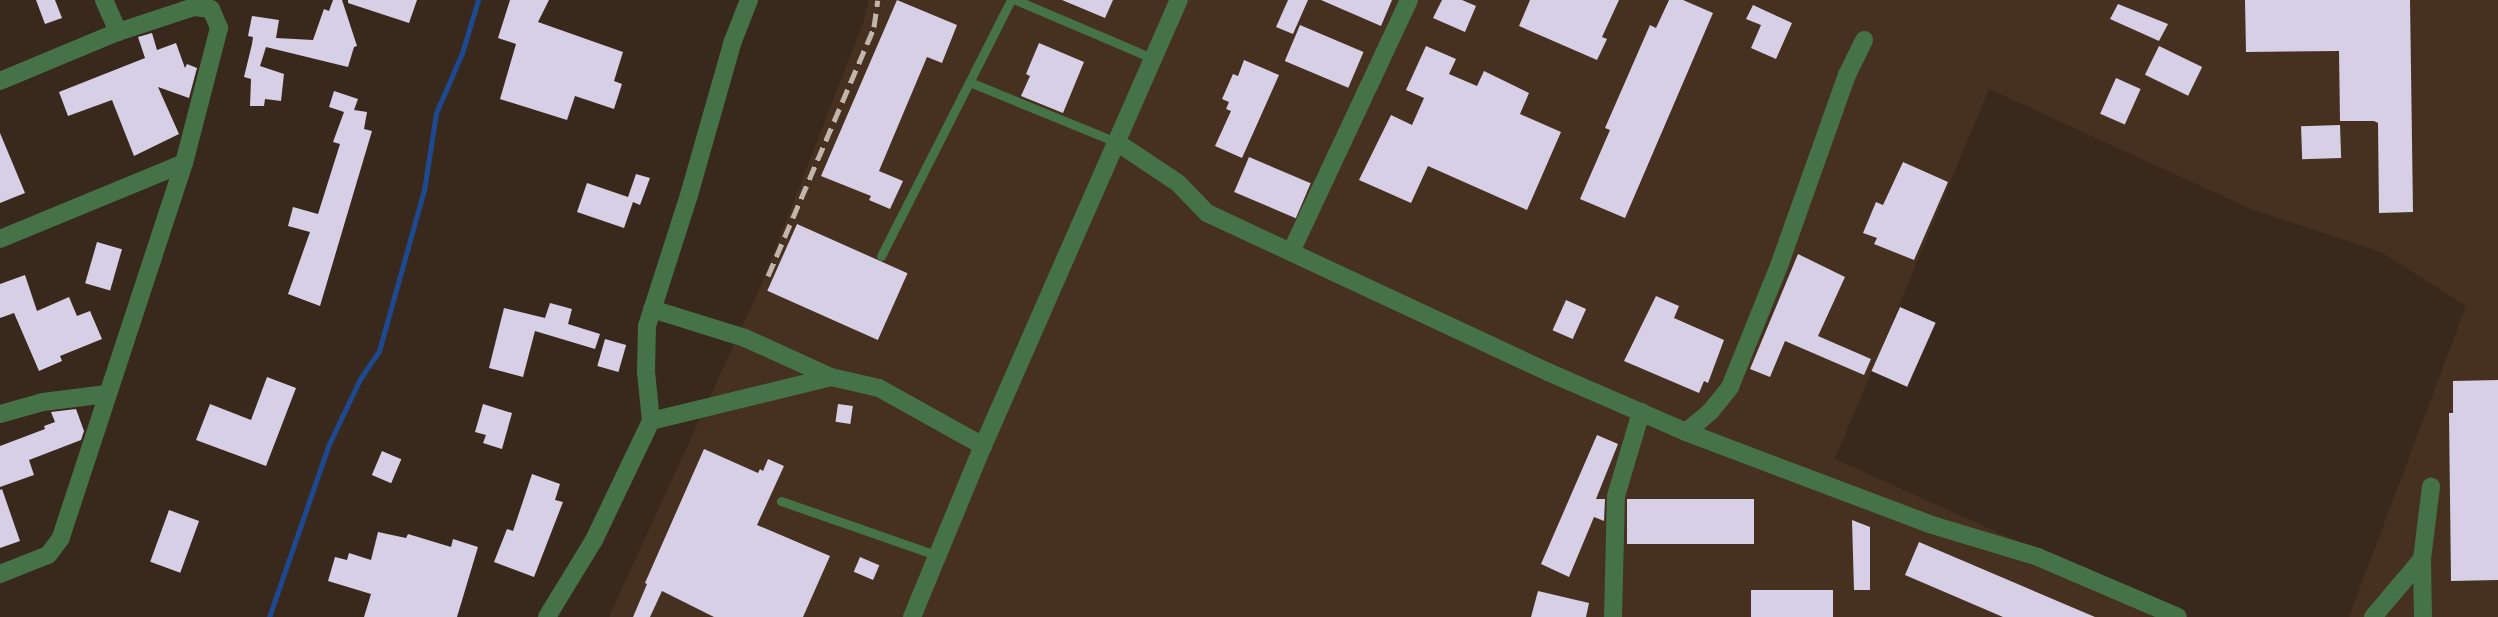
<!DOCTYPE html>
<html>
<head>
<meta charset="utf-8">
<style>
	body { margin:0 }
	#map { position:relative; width:2498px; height:617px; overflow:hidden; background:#39291c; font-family:Jost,sans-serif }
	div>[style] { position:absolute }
	.built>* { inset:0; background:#463120 }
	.stream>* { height:5px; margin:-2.5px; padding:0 2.5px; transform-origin:2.5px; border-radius:2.5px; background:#1d4990 }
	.building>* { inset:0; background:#d6cfe6; transform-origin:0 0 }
	.lane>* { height:9px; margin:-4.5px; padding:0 4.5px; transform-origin:4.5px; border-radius:4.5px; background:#457246 }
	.street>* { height:18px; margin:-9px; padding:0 9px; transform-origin:9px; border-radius:9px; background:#457246 }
	.rail>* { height:5px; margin-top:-2.5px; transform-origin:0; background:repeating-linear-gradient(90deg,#c1b5ac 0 14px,transparent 0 21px) }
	span { translate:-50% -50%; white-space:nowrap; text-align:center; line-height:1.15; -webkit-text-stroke:7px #1b130e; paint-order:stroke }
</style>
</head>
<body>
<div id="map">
	<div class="built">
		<i style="clip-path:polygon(869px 0,2498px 0,2498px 617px,2349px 617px,2466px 306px,2381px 252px,2251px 209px,1989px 89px,1835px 459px,2185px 617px,609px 617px,760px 288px,863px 23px)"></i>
	</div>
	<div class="stream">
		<i style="left:269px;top:617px;width:183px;rotate:-70.9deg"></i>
		<i style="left:329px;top:444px;width:72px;rotate:-64.5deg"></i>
		<i style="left:360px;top:379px;width:34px;rotate:-56deg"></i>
		<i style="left:379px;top:351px;width:167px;rotate:-74.4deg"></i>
		<i style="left:424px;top:190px;width:78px;rotate:-81.1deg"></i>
		<i style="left:436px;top:113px;width:65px;rotate:-66.6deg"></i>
		<i style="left:462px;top:53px;width:55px;rotate:-73.2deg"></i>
	</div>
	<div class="building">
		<i style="clip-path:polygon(36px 0,55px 0,62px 18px,45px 24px)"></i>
		<i style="clip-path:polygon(333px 0,342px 0,357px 46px,354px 47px,348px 67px,266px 47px,260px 66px,284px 74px,281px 101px,265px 99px,264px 106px,250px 106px,251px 79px,244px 77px,252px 44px,253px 37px,248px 36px,252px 16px,279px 20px,276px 38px,313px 40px,324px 9px,329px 11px)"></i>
		<i style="clip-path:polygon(348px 0,417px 0,409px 23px,348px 3px)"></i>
		<i style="clip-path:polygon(510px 0,549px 0,538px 22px,623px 52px,614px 81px,622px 84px,614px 109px,575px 96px,567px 120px,500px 99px,516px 44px,498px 38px)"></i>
		<i style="clip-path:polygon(897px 0,957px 25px,942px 63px,927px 57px,879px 171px,903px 181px,890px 209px,869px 200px,871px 196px,821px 176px)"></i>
		<i style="clip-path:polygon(1062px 0,1113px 0,1105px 18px)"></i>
		<i style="clip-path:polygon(1288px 0,1308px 0,1293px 34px,1276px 27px)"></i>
		<i style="clip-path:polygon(1321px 0,1392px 0,1381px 26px)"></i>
		<i style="clip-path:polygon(1442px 0,1462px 0,1476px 6px,1465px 32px,1433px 18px)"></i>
		<i style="clip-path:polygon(1530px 0,1619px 0,1602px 37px,1607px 39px,1597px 60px,1519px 26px)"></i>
		<i style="clip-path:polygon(1669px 0,1683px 0,1713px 13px,1625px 218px,1580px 199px,1610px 130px,1605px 128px,1650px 25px,1656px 28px)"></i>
		<i style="clip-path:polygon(2245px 0,2410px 0,2413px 212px,2379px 213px,2378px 123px,2374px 121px,2340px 121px,2339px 51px,2246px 52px)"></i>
		<i style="clip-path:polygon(2118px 4px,2168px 24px,2159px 41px,2110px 19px)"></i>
		<i style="clip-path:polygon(1753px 5px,1792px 23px,1776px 59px,1751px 48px,1761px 25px,1746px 19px)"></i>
		<i style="left:1300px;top:25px;width:69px;height:39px;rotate:23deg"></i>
		<i style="clip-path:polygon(152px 33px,157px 50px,176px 43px,185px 68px,187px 64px,197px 68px,189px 98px,158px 87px,179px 134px,134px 156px,112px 100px,68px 116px,59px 92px,145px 58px,138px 37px)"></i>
		<i style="clip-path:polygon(1039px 43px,1084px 62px,1063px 113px,1021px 96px,1030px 76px,1026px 74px)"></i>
		<i style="clip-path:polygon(1426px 46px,1456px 59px,1449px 74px,1477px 86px,1484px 71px,1529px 93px,1520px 114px,1561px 132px,1527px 210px,1428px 166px,1411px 203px,1359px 180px,1391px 115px,1412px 125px,1424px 98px,1406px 90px)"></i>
		<i style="left:2159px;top:46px;width:48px;height:32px;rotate:26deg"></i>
		<i style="clip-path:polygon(1244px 60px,1279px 75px,1242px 158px,1215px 146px,1231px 111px,1226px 109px,1229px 102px,1222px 99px,1233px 74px,1238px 76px)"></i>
		<i style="left:2116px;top:78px;width:27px;height:39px;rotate:24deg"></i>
		<i style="clip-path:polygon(334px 91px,358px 99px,354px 110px,367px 112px,364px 129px,372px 131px,320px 306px,288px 294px,310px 232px,288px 226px,293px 207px,318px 214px,340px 144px,333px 142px,344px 112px,329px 107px)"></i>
		<i style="left:2340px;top:125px;width:33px;height:39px;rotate:88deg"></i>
		<i style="clip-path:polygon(0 133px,25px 193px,0 203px)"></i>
		<i style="left:1249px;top:157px;width:67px;height:38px;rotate:23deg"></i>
		<i style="clip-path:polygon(1903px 162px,1948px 182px,1914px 260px,1874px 244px,1877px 238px,1863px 233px,1876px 202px,1883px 205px)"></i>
		<i style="clip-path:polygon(636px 174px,650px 178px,640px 205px,633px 202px,624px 228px,577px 212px,587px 183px,628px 197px)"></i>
		<i style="left:797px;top:224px;width:121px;height:73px;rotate:24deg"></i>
		<i style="left:97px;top:242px;width:26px;height:43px;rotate:16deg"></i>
		<i style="clip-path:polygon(1798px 254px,1845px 277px,1818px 336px,1871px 359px,1864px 375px,1785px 341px,1770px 377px,1750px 369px)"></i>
		<i style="clip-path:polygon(25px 275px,37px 311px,69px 297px,77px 316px,90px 311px,102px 339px,60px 356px,62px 361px,39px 371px,14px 313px,0 318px,0 284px)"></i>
		<i style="clip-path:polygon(1656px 296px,1679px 306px,1674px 318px,1724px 340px,1708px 383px,1704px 381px,1699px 393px,1624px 361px)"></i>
		<i style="left:1566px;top:300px;width:22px;height:33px;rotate:24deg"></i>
		<i style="clip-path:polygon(550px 303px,572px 309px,568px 324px,600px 334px,595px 349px,535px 331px,523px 377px,489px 368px,504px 308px,545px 318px)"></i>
		<i style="left:1900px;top:307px;width:39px;height:70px;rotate:24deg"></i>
		<i style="left:605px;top:339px;width:22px;height:28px;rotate:16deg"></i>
		<i style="clip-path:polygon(267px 377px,296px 388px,266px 466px,196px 440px,210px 404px,251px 420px)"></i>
		<i style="clip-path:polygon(2498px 380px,2498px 580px,2451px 581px,2449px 413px,2453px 413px,2453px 381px)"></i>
		<i style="clip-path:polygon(483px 404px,512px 413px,502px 449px,483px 443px,486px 435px,475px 432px)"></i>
		<i style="left:838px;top:404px;width:15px;height:18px;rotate:8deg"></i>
		<i style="clip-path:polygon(76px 409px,84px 431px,81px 440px,29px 460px,34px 475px,0 487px,0 446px,45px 429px,44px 426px,55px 422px,51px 412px)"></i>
		<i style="clip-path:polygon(1597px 435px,1618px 444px,1596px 499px,1605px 499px,1604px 521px,1594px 517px,1569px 577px,1541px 564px)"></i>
		<i style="clip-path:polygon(704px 449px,758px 473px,760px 469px,763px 471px,768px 459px,784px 466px,757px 525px,830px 556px,803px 617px,714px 617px,662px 591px,650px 617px,633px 617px,647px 584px,645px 583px)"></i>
		<i style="left:382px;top:451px;width:21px;height:26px;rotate:23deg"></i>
		<i style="clip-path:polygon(532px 474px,560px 484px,555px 500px,563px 502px,534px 577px,494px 562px,507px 529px,513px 531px)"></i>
		<i style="clip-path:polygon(2px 489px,20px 541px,0 548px,0 490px)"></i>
		<i style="left:1627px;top:499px;width:127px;height:45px"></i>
		<i style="left:169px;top:510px;width:32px;height:55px;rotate:20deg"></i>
		<i style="clip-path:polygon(1852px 520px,1870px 527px,1870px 590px,1854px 590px)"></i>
		<i style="clip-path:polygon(378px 532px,406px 538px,408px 534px,451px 547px,453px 539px,478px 547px,457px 617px,364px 617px,371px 594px,328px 581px,335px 557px,347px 560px,349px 553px,371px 560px)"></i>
		<i style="clip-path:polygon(1919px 542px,2095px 617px,2003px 617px,1905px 575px)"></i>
		<i style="left:860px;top:557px;width:21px;height:16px;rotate:23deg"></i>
		<i style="left:1833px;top:590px;width:27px;height:82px;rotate:90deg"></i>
		<i style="clip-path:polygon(1538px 591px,1589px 603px,1586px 617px,1531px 617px)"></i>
	</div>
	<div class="lane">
		<i style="left:1016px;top:0;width:150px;rotate:23.1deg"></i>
		<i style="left:972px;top:83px;width:158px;rotate:22.3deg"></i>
		<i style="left:881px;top:256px;width:287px;rotate:-63.1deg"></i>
		<i style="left:781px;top:501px;width:167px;rotate:19.2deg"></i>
	</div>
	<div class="street">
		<i style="left:104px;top:0;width:35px;rotate:66deg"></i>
		<i style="left:0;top:81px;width:128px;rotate:-22.6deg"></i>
		<i style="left:118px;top:32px;width:80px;rotate:-18.2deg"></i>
		<i style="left:194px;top:7px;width:17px;rotate:7deg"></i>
		<i style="left:211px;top:9px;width:21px;rotate:67deg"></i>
		<i style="left:219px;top:28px;width:139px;rotate:104.5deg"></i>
		<i style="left:184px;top:163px;width:395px;rotate:108.2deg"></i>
		<i style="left:61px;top:538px;width:21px;rotate:127deg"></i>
		<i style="left:48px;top:555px;width:52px;rotate:158.4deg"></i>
		<i style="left:1118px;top:143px;width:72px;rotate:33.7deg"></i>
		<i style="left:1178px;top:183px;width:42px;rotate:46deg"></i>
		<i style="left:1207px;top:213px;width:376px;rotate:25deg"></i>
		<i style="left:1548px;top:372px;width:150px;rotate:23.5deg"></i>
		<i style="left:1686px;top:432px;width:260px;rotate:20.7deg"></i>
		<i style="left:1929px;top:524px;width:114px;rotate:16.8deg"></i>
		<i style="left:2038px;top:557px;width:152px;rotate:23.2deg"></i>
		<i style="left:0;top:239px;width:199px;rotate:-22.4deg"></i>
		<i style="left:1291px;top:252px;width:278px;rotate:-64.9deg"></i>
		<i style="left:652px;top:309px;width:97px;rotate:17.3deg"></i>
		<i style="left:745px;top:338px;width:94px;rotate:24.4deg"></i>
		<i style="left:831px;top:377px;width:49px;rotate:12.9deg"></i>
		<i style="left:879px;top:388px;width:119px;rotate:29.1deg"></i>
		<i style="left:0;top:414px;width:45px;rotate:-15.6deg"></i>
		<i style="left:43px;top:402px;width:64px;rotate:-7.2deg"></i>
		<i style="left:651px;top:421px;width:185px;rotate:-13.7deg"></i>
		<i style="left:1686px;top:432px;width:31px;rotate:-40deg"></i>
		<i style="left:1710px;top:412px;width:32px;rotate:-51deg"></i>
		<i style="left:1730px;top:387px;width:134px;rotate:-68deg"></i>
		<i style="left:1780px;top:263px;width:200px;rotate:-70.4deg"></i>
		<i style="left:1847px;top:75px;width:39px;rotate:-64deg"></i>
		<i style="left:547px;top:617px;width:90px;rotate:-58.6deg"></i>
		<i style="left:594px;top:540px;width:132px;rotate:-64.4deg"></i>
		<i style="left:651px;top:421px;width:49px;rotate:-95.8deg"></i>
		<i style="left:646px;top:372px;width:46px;rotate:-88.8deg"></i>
		<i style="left:647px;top:326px;width:138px;rotate:-72.2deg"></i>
		<i style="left:689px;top:195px;width:160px;rotate:-74.1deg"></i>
		<i style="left:733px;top:41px;width:44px;rotate:-68.7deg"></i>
		<i style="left:912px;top:617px;width:185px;rotate:-67.5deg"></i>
		<i style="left:983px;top:446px;width:487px;rotate:-66.3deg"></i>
		<i style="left:1613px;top:617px;width:121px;rotate:-88.6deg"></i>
		<i style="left:1616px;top:496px;width:88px;rotate:-73.4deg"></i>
		<i style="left:2373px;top:617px;width:76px;rotate:-49.8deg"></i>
		<i style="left:2423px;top:617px;width:58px;rotate:-91deg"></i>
		<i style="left:2422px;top:559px;width:73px;rotate:-82.9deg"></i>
	</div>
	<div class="rail">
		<i style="left:768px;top:276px;width:271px;rotate:-66.9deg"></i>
		<i style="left:874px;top:27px;width:27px;rotate:-82deg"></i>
	</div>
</div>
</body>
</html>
